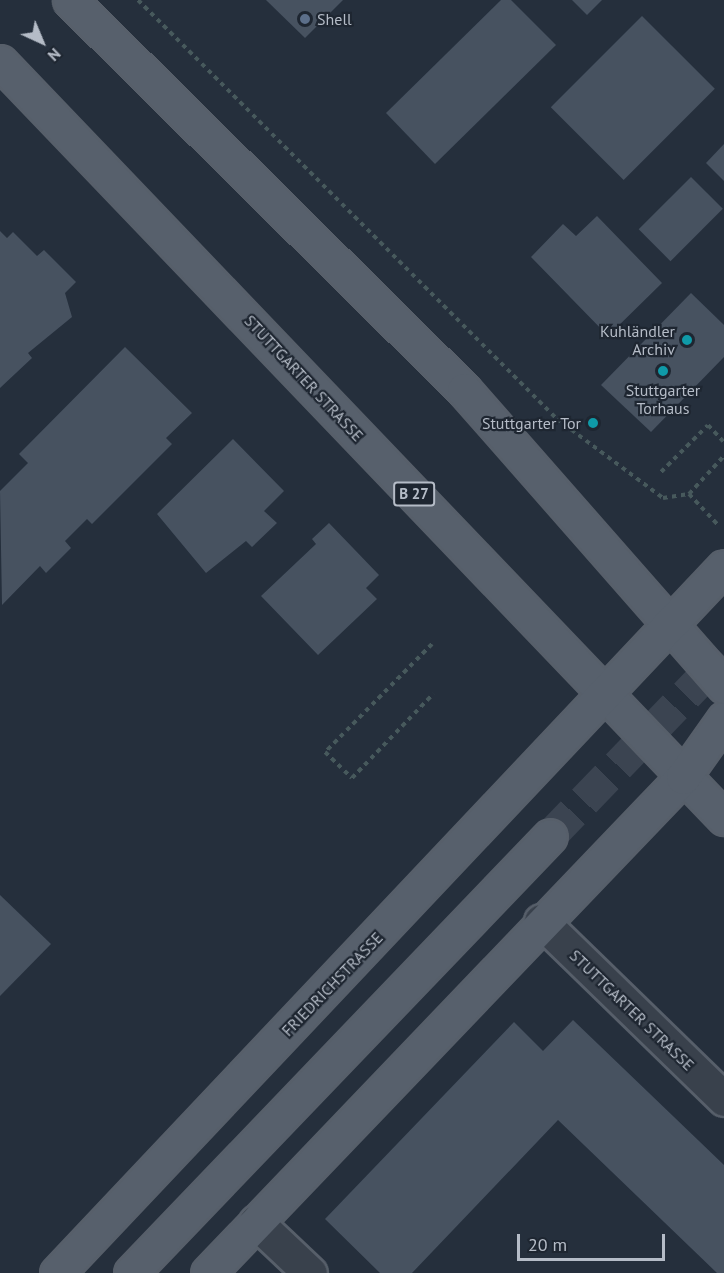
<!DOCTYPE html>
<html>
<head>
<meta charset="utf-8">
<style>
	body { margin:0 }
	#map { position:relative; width:724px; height:1273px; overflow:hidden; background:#252f3c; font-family:"PT Sans",sans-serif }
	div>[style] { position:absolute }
	.building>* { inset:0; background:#475260; transform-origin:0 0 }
	.major-tunnel>* { height:33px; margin-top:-16.5px; transform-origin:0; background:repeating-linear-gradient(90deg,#3b4451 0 33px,transparent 0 49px) }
	.path>* { height:4px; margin-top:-2px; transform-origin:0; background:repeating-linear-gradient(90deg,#47595c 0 4.5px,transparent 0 9px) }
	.roads { filter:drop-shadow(2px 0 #575f6a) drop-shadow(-2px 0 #575f6a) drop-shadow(0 2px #575f6a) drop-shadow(0 -2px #575f6a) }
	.minor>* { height:33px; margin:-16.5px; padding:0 16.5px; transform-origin:16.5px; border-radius:16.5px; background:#39414c }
	.major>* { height:33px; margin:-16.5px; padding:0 16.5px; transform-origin:16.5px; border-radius:16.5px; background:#57606c }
	.dots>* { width:16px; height:16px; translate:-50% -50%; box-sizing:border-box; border:3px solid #1e2631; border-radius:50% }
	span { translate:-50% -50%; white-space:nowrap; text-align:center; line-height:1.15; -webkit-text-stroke:4.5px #1e2631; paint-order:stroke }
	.shield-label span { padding:2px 4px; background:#1e2631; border:2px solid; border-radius:4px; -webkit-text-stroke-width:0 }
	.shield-label { font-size:15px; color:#b5bcc7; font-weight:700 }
	.poi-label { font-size:16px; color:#b5bcc7 }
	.left { translate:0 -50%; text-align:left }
	.right { translate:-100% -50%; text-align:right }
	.street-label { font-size:16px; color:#b5bcc7 }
	.north { position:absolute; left:12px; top:12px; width:60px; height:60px; -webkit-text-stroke:4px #1e2631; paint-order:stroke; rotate:136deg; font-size:16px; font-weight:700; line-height:24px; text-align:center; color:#b5bcc7 }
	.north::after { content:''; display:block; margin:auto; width:21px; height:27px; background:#b5bcc7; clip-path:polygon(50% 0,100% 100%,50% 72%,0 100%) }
	.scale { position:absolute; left:517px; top:1234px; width:148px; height:27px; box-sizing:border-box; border:3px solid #b5bcc7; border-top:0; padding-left:8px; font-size:18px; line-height:21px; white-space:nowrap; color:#b5bcc7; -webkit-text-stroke:4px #1e2631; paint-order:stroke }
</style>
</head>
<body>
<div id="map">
	<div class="building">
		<i style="clip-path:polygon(266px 0,343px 0,305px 38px)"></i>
		<i style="clip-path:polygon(501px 0,511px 0,556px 45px,435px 164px,386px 113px)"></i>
		<i style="clip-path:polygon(572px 0,602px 0,587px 15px)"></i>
		<i style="left:642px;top:16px;width:103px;height:129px;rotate:45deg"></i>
		<i style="clip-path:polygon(724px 144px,724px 181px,706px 163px)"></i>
		<i style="left:691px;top:177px;width:45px;height:74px;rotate:45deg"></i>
		<i style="clip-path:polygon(597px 216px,662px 283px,608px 336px,531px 257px,563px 224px,576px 236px)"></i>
		<i style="clip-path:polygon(0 231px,7px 238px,13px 232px,37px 256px,44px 250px,76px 282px,65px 293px,72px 317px,28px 353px,32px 358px,0 388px)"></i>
		<i style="clip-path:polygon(691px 293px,724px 325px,724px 357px,651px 432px,601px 385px)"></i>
		<i style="clip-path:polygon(125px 347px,192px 413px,166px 438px,172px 444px,92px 524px,87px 519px,65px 541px,71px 548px,46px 573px,40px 566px,2px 605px,0 491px,28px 463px,19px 454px)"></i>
		<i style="clip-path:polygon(233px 439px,284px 491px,264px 511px,277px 523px,252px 547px,246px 541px,206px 573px,157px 514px)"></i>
		<i style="clip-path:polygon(329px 523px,379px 575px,366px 588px,377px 599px,318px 655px,261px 596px,316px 544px,312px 539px)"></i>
		<i style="clip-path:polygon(0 895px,51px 944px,0 996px)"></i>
		<i style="clip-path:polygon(573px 1020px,724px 1165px,724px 1273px,717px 1273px,558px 1120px,412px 1273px,380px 1273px,325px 1219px,514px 1022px,543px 1051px)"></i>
	</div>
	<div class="major-tunnel">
		<i style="left:550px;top:836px;width:251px;rotate:-46.1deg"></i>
	</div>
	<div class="path">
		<i style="left:138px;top:0;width:593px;rotate:45deg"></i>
		<i style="left:557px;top:419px;width:132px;rotate:36.7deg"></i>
		<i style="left:663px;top:498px;width:26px;rotate:-9deg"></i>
		<i style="left:689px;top:494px;width:52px;rotate:-47.4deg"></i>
		<i style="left:661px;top:472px;width:66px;rotate:-45deg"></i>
		<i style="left:708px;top:425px;width:23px;rotate:47deg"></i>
		<i style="left:689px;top:494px;width:44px;rotate:46.8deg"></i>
		<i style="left:432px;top:644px;width:152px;rotate:134.7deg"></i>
		<i style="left:325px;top:752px;width:37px;rotate:44deg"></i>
		<i style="left:352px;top:778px;width:117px;rotate:-46deg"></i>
	</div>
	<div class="roads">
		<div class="minor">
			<i style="left:541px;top:921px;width:255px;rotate:44.2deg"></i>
			<i style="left:256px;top:1222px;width:74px;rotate:43.4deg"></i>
		</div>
		<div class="major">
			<i style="left:70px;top:0;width:554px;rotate:44.71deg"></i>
			<i style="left:464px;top:390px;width:394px;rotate:48.7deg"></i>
			<i style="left:0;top:62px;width:1047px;rotate:46.24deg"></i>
			<i style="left:57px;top:1273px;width:971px;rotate:-46.63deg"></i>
			<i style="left:131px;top:1273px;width:605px;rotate:-46.2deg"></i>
			<i style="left:208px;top:1273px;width:687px;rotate:-46.24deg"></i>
			<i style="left:683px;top:777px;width:71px;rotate:-54.7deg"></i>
		</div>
	</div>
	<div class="dots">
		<i style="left:305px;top:19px;background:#5c6f8a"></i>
		<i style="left:687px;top:340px;background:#0f9aa8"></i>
		<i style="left:663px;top:371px;background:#0f9aa8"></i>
		<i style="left:593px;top:423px;background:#0f9aa8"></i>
	</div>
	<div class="shield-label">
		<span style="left:414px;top:494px">B 27</span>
	</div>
	<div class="poi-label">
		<span class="left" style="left:317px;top:19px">Shell</span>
		<span class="right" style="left:675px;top:340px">Kuhländler<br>Archiv</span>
		<span style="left:663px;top:399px">Stuttgarter<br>Torhaus</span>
		<span class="right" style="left:581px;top:423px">Stuttgarter Tor</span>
	</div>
	<div class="street-label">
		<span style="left:304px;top:378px;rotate:47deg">STUTTGARTER STRASSE</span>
		<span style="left:332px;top:984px;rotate:-46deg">FRIEDRICHSTRASSE</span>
		<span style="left:632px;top:1010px;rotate:44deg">STUTTGARTER STRASSE</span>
	</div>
	<div class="north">N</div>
	<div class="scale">20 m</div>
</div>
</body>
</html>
